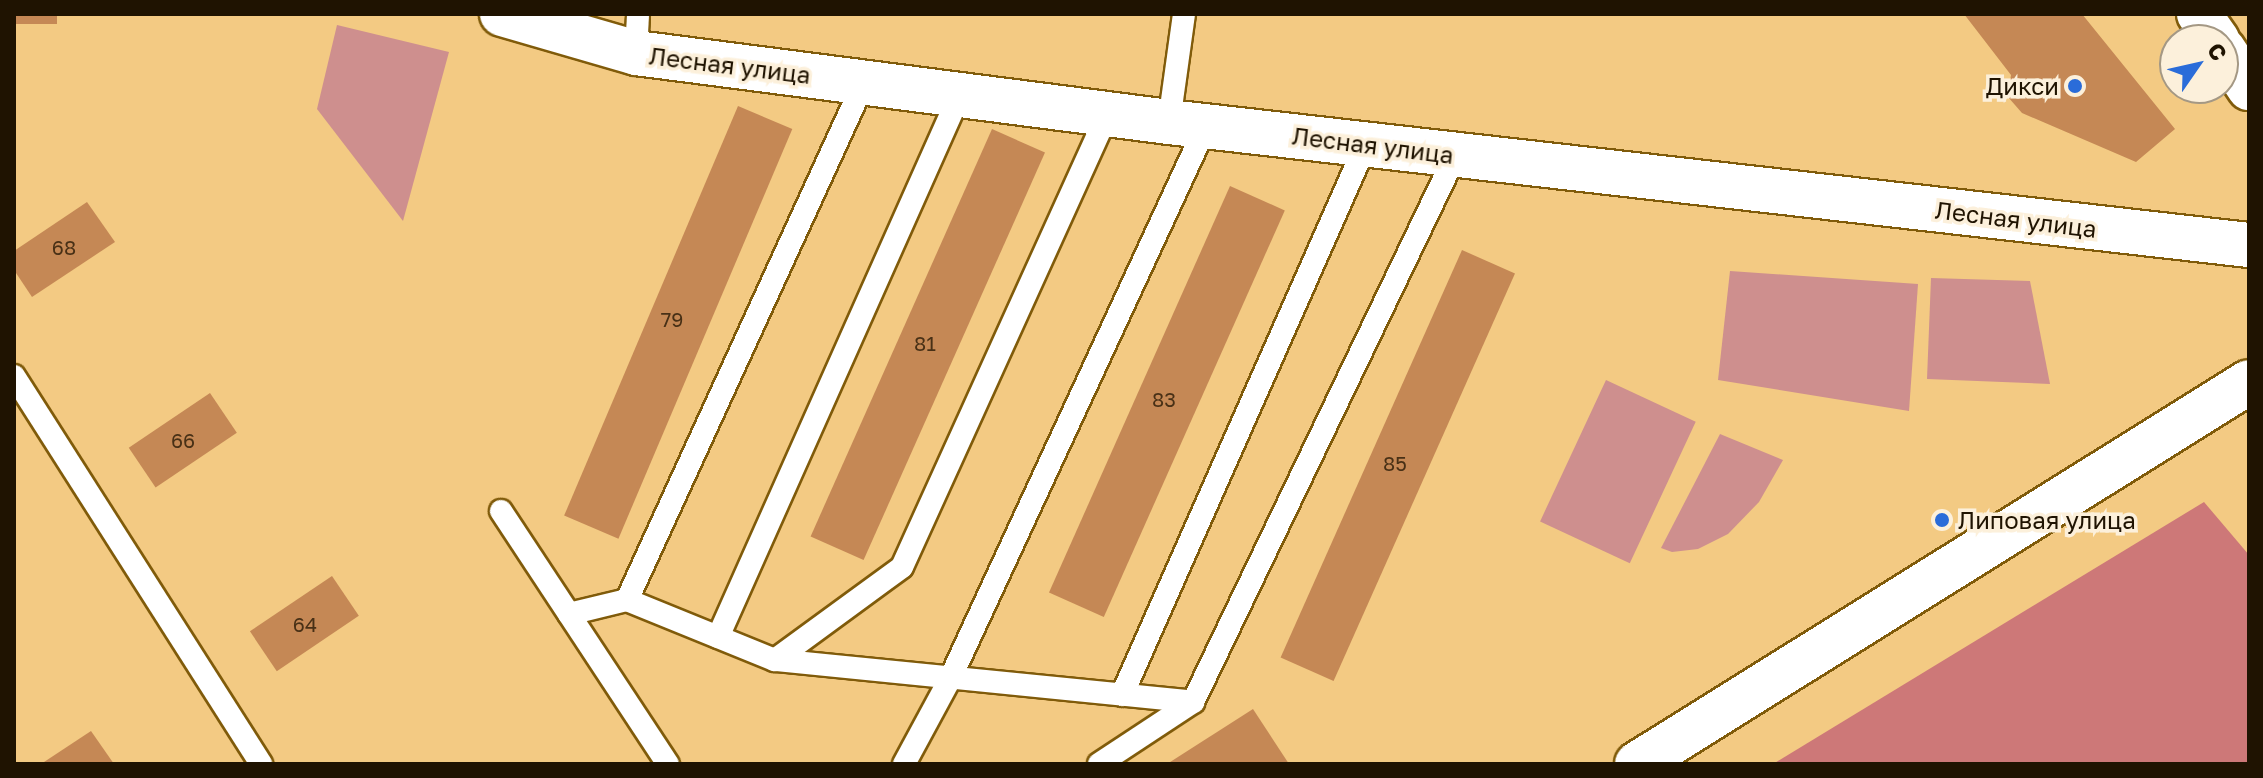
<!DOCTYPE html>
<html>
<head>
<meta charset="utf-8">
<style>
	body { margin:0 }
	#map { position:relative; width:2263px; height:778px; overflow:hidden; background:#f3ca83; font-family:"Golos Text",sans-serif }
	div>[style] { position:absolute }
	.green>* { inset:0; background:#ce8f8e; transform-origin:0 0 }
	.forest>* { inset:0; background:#cd7878 }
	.building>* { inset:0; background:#c58855; transform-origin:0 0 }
	.roads { filter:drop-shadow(2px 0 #805b0a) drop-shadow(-2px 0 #805b0a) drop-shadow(0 2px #805b0a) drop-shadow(0 -2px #805b0a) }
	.service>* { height:22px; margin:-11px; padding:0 11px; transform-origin:11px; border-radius:11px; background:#fff }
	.minor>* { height:44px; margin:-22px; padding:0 22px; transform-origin:22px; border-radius:22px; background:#fff }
	.tertiary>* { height:44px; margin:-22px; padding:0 22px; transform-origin:22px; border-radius:22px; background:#fff }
	.dots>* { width:22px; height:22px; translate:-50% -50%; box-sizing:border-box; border:4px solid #fcf0db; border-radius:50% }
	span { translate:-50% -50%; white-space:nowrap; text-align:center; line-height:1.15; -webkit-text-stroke:7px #fcf0db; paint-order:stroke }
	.number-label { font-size:20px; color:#483016 }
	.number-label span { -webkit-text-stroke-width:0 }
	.street-label { font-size:24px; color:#1f1301 }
	.poi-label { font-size:24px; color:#1f1301 }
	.right { translate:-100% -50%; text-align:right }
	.left { translate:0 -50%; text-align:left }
	.frame { position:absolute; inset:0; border:16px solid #1f1301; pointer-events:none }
	.north { position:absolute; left:2159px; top:24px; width:80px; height:80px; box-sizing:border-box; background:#fcf0db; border:2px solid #a49884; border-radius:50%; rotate:56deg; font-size:22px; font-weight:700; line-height:32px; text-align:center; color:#1f1301 }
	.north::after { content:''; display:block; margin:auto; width:28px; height:36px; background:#2a6cd9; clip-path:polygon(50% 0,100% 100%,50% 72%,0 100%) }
</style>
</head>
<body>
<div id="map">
	<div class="green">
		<i style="clip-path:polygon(337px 25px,449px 52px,403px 221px,317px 109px)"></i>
		<i style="clip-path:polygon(1730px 271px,1918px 284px,1909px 411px,1718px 380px)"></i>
		<i style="clip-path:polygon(1931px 278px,2030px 281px,2050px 384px,1927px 379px)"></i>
		<i style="left:1606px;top:380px;width:99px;height:156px;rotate:25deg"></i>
		<i style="clip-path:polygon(1720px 434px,1783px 460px,1759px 502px,1728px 534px,1698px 549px,1672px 552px,1661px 548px)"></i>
	</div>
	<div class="forest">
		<i style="clip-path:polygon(2204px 502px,2249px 555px,2249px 764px,1773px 764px)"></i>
	</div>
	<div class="building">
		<i style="left:14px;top:14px;width:43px;height:10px"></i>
		<i style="clip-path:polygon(1964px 14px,2082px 14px,2175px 129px,2136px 162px,2022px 113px,2008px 97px,2011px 75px)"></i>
		<i style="left:738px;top:106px;width:59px;height:445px;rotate:23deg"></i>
		<i style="left:992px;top:129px;width:58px;height:446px;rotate:24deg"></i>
		<i style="left:1230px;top:186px;width:60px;height:445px;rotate:24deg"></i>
		<i style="clip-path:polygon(87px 202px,115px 242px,32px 297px,14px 270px,14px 251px)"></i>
		<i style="left:1462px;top:250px;width:58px;height:446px;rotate:24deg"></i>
		<i style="left:210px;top:393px;width:48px;height:98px;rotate:56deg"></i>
		<i style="left:332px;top:576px;width:48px;height:99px;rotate:56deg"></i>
		<i style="clip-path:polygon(1253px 709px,1289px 764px,1167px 764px)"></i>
		<i style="clip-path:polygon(91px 731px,114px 764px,41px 764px)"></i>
	</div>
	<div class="roads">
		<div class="service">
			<i style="left:636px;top:53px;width:39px;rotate:-87deg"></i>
			<i style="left:1169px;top:122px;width:109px;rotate:-82.1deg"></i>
			<i style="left:14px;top:376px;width:460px;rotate:57.5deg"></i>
			<i style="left:501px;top:511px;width:303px;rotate:56.6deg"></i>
			<i style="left:627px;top:600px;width:570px;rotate:-65.41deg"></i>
			<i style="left:569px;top:614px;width:60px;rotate:-13.6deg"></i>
			<i style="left:627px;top:600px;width:160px;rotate:22.1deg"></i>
			<i style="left:775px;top:660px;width:420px;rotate:5.7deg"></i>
			<i style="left:718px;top:637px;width:594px;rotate:-65.98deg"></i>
			<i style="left:775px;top:660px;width:157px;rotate:-36.2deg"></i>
			<i style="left:902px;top:567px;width:499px;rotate:-65.6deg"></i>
			<i style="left:1122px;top:695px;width:603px;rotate:-66.11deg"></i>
			<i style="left:904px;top:764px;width:97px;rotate:-61.6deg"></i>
			<i style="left:950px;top:679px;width:609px;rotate:-65.16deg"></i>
			<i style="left:1099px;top:764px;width:113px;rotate:-33.4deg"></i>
			<i style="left:1193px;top:702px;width:608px;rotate:-64.36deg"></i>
		</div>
		<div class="minor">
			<i style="left:502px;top:14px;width:140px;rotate:16.2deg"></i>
			<i style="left:636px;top:53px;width:537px;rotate:7.38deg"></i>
			<i style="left:1169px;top:122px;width:1087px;rotate:6.5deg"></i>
			<i style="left:2199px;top:14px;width:32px;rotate:55deg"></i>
			<i style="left:2223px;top:49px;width:47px;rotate:56.3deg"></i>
		</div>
		<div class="tertiary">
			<i style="left:1637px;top:764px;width:721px;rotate:-31.97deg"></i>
		</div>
	</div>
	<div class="dots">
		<i style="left:2075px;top:86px;background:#2a6cd9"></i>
		<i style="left:1942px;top:520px;background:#2a6cd9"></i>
	</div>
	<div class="number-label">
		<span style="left:64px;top:247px">68</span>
		<span style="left:672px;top:319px">79</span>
		<span style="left:925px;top:343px">81</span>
		<span style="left:1164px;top:399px">83</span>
		<span style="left:183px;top:440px">66</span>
		<span style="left:1395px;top:463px">85</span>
		<span style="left:305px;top:624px">64</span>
	</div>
	<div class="street-label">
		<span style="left:730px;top:65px;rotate:7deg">Лесная улица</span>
		<span style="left:1373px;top:145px;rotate:7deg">Лесная улица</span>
		<span style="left:2016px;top:219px;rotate:7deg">Лесная улица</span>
	</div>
	<div class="poi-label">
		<span class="right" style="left:2059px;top:86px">Дикси</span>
		<span class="left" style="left:1958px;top:520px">Липовая улица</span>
	</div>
	<div class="frame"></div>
	<div class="north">С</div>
</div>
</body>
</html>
